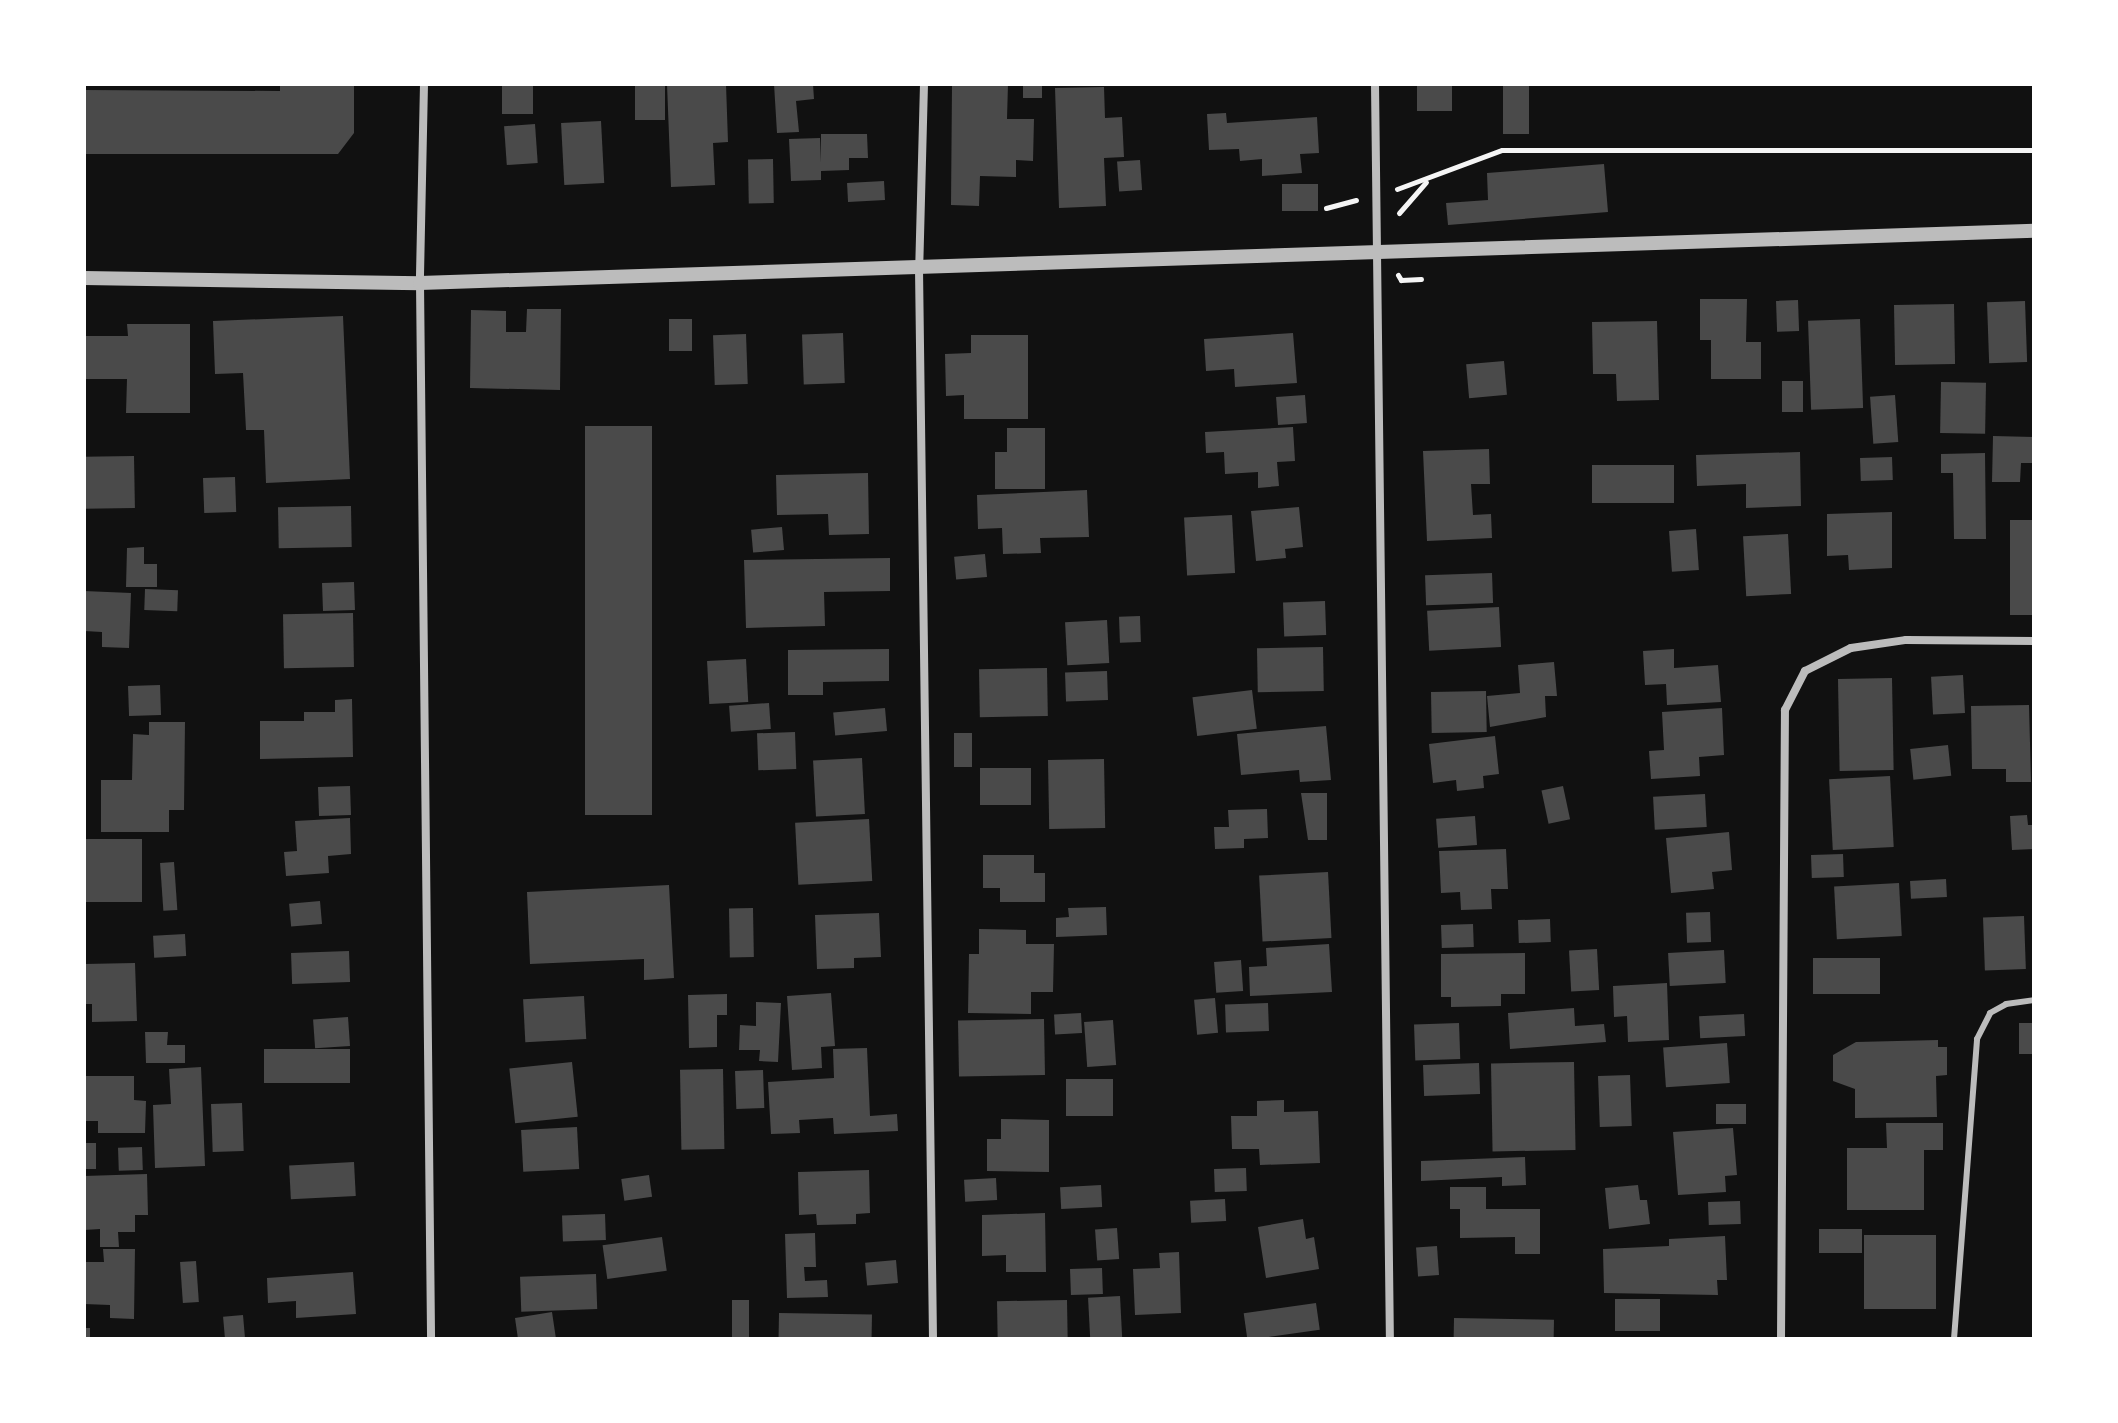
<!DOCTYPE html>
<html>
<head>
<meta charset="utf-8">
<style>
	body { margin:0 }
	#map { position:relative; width:2118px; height:1423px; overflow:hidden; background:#111; font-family:Overpass,sans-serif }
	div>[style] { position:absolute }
	.building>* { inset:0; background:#4a4a4a; transform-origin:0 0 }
	.path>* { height:5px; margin:-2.5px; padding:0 2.5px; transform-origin:2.5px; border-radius:2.5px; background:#f5f5f5 }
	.service>* { height:6px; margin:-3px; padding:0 3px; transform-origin:3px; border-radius:3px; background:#bcbcbc }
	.minor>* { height:8px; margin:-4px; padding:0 4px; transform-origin:4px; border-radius:4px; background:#bcbcbc }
	.tertiary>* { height:14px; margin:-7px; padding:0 7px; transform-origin:7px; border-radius:7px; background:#bcbcbc }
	span { translate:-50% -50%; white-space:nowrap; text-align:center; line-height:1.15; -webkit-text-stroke:6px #fff; paint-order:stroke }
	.frame { position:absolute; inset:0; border:86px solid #fff; pointer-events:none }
</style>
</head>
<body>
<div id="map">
	<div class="building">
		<i style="clip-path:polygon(280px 84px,354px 84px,354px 133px,338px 154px,84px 154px,84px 90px,280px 91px)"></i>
		<i style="left:502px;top:84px;width:31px;height:30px"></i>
		<i style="left:635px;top:84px;width:30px;height:36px"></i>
		<i style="clip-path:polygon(667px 84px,726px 84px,728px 142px,713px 143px,715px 185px,671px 187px)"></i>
		<i style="clip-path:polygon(774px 84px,813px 84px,814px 99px,796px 101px,799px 132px,777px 133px)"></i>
		<i style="clip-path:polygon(952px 84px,1008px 84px,1007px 119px,1034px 119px,1033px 161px,1016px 160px,1016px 177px,980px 176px,979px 206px,951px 205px)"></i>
		<i style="left:1023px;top:84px;width:19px;height:14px"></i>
		<i style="left:1417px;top:84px;width:35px;height:27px"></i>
		<i style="left:1503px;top:84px;width:26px;height:50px"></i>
		<i style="clip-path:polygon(1104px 87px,1105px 118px,1122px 117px,1124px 157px,1104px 158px,1106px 206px,1059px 208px,1055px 88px)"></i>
		<i style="clip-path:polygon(1226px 113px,1227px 123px,1317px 117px,1319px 153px,1300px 154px,1302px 173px,1262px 176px,1262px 159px,1240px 161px,1239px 149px,1209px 150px,1207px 114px)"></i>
		<i style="left:601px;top:121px;width:62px;height:40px;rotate:87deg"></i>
		<i style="left:535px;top:124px;width:39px;height:31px;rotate:86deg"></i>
		<i style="clip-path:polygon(821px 134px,867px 134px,868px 158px,849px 158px,849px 170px,821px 171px,821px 180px,791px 181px,789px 139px,820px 138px,821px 163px)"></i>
		<i style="left:773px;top:159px;width:44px;height:25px;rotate:89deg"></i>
		<i style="left:1140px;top:160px;width:30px;height:23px;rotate:86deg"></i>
		<i style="clip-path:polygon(1604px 164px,1608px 212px,1448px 225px,1446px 203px,1488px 200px,1487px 173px)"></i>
		<i style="left:884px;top:181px;width:19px;height:37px;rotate:87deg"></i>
		<i style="left:1318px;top:184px;width:27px;height:36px;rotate:90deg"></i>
		<i style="clip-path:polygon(1700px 299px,1747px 299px,1746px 342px,1761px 342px,1761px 379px,1711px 379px,1711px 340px,1700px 340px)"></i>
		<i style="left:1798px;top:300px;width:31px;height:22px;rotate:88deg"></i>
		<i style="left:2025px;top:301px;width:61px;height:38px;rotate:88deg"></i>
		<i style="left:1954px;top:304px;width:60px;height:60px;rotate:89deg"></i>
		<i style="clip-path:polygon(527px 309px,561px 309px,560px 390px,470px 388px,471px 310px,506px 311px,506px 332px,526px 332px)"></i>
		<i style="clip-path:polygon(343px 316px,350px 479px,266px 483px,264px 430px,246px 430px,243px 373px,215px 374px,213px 321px)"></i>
		<i style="left:692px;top:319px;width:32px;height:23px;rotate:90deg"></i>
		<i style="left:1860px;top:319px;width:89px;height:52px;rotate:88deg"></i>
		<i style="clip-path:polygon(1657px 321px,1659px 400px,1617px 401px,1616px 374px,1593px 374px,1592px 322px)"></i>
		<i style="clip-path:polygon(127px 324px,190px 324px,190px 413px,126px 413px,127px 379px,84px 379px,84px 336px,128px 336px)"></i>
		<i style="left:843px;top:333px;width:50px;height:41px;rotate:88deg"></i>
		<i style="clip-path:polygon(1293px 333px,1297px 383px,1235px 387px,1234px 369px,1206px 371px,1204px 339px)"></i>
		<i style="left:746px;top:334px;width:50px;height:33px;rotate:88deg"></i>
		<i style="clip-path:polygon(971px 335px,1028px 335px,1028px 419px,964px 419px,964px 395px,946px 396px,945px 354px,971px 353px)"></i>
		<i style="left:1504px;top:361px;width:34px;height:38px;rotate:85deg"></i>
		<i style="left:1782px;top:381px;width:21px;height:31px"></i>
		<i style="left:1941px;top:382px;width:45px;height:51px;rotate:1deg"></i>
		<i style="left:1305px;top:395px;width:28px;height:29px;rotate:86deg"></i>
		<i style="left:1895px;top:395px;width:47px;height:25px;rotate:86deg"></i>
		<i style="left:585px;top:426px;width:67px;height:389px"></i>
		<i style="clip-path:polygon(1293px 427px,1295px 461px,1277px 462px,1279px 486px,1258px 488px,1258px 472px,1225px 474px,1224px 452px,1206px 453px,1205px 432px)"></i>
		<i style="clip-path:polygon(1007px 428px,1045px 428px,1045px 489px,995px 489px,995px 452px,1007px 452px)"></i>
		<i style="clip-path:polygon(1993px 436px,2034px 437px,2033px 463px,2021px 463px,2020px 482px,1992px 482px)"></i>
		<i style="clip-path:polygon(1489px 449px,1490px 484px,1471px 484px,1473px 515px,1491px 514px,1492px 538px,1427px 541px,1423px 451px)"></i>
		<i style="clip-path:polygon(1800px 452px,1801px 506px,1746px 508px,1746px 484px,1697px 486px,1696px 455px)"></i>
		<i style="clip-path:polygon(1985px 453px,1986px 539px,1954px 539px,1953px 473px,1941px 473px,1941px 454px)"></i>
		<i style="left:134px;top:456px;width:52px;height:50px;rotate:89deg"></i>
		<i style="left:1892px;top:457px;width:23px;height:32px;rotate:88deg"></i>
		<i style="left:1592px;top:465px;width:82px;height:38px"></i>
		<i style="clip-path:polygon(868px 473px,869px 534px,829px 535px,828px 514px,777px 515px,776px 475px)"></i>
		<i style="left:235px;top:477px;width:35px;height:32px;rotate:88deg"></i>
		<i style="clip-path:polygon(1087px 490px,1089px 537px,1040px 538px,1041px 553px,1003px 554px,1002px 528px,978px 529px,977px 495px)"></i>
		<i style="left:351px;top:506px;width:41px;height:73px;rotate:89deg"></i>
		<i style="clip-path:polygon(1299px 507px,1303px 547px,1285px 549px,1286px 558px,1256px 561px,1251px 511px)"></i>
		<i style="clip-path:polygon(1892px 512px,1892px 568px,1849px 570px,1848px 555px,1827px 556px,1827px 514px)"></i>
		<i style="left:1232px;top:515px;width:58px;height:48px;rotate:87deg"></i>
		<i style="left:2010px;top:520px;width:24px;height:95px"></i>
		<i style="left:782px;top:527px;width:23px;height:31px;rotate:85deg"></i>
		<i style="left:1696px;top:529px;width:41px;height:27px;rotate:86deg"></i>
		<i style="left:1788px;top:534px;width:60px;height:45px;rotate:87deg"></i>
		<i style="clip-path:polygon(144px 547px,144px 564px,157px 564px,157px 587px,126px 587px,127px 548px)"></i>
		<i style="left:985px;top:554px;width:23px;height:31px;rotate:85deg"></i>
		<i style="clip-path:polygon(890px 558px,890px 591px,824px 592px,825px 626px,746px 628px,744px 560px)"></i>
		<i style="left:1492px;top:573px;width:30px;height:67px;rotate:88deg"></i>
		<i style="left:354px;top:582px;width:28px;height:32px;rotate:88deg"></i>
		<i style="left:145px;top:589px;width:33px;height:21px;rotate:2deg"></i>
		<i style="clip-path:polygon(84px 591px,131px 593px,129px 648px,102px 647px,102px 632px,84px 631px)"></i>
		<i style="left:1325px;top:601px;width:34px;height:42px;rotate:88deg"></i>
		<i style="left:1499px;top:607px;width:40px;height:72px;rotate:87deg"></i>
		<i style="left:353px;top:613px;width:54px;height:70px;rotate:89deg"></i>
		<i style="left:1140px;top:616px;width:26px;height:21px;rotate:88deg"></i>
		<i style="left:1107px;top:620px;width:43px;height:42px;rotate:87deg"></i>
		<i style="left:1323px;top:647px;width:44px;height:66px;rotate:89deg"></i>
		<i style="clip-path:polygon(889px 649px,889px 681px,823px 682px,823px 695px,788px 695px,788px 650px)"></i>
		<i style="clip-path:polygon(1674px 649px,1674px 668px,1718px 665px,1721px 702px,1667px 705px,1666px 684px,1645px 685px,1643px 651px)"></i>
		<i style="left:746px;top:659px;width:43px;height:39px;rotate:87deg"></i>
		<i style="clip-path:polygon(1554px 662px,1557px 696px,1545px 696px,1546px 717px,1490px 727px,1487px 696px,1520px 693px,1518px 665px)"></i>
		<i style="left:1047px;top:668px;width:48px;height:68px;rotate:89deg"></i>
		<i style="left:1107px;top:671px;width:29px;height:42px;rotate:88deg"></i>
		<i style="left:1963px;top:675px;width:38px;height:32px;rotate:87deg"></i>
		<i style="left:1892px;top:678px;width:92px;height:54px;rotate:89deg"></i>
		<i style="left:160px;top:685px;width:30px;height:32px;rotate:88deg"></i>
		<i style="left:1252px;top:690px;width:39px;height:60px;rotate:83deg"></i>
		<i style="left:1486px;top:691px;width:41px;height:55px;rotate:89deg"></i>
		<i style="clip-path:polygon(352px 699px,353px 757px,260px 759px,260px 721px,304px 721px,304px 712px,335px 712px,335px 700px)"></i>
		<i style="left:769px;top:703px;width:26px;height:40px;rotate:86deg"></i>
		<i style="clip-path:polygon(2029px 705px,2031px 782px,2006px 782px,2006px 769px,1972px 769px,1971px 706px)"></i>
		<i style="left:885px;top:708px;width:23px;height:52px;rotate:85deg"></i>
		<i style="clip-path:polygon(1722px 708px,1724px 755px,1699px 757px,1700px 776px,1651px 779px,1649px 751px,1664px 750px,1662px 712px)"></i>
		<i style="clip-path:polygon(149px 722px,185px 722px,184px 810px,169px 810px,169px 832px,101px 832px,101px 780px,132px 780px,133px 734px,149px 735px)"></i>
		<i style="clip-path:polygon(1326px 726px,1331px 780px,1300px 782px,1299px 770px,1241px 775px,1237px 734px)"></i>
		<i style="left:795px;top:732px;width:37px;height:38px;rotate:88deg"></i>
		<i style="left:954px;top:733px;width:18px;height:34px"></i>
		<i style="clip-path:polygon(1495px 736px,1499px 774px,1483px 776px,1484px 788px,1457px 791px,1456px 780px,1433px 783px,1429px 744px)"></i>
		<i style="left:1948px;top:745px;width:31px;height:38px;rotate:84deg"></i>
		<i style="left:862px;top:758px;width:56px;height:49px;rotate:87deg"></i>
		<i style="left:1104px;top:759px;width:69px;height:56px;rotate:89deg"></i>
		<i style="left:980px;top:768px;width:51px;height:37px"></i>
		<i style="left:1890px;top:776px;width:71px;height:61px;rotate:87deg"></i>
		<i style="left:350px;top:786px;width:29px;height:32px;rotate:88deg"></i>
		<i style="left:1563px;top:786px;width:34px;height:22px;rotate:78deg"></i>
		<i style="clip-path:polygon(1301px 793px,1327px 793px,1327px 840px,1308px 840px)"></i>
		<i style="left:1705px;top:794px;width:33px;height:52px;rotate:87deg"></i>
		<i style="clip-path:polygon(1267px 809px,1268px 838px,1244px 839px,1244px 848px,1215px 849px,1214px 827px,1229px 827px,1228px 810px)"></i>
		<i style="clip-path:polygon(2027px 815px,2028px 825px,2034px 825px,2034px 849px,2012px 850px,2010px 816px)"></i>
		<i style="left:1475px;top:816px;width:29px;height:39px;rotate:86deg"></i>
		<i style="clip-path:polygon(350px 818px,351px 854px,328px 856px,329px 873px,286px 876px,284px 852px,297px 851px,295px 821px)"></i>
		<i style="left:869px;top:819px;width:62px;height:74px;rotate:87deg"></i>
		<i style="clip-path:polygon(1729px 832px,1732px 870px,1712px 872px,1714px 889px,1671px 893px,1666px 838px)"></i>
		<i style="left:84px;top:839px;width:58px;height:63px"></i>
		<i style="clip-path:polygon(1506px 849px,1508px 889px,1491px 889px,1492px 909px,1461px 910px,1460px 892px,1441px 893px,1439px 851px)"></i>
		<i style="left:1843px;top:854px;width:23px;height:32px;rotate:88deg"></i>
		<i style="clip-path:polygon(983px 855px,1034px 855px,1034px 873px,1045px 873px,1045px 902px,1000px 902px,1000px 888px,983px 888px)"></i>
		<i style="left:174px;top:862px;width:48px;height:14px;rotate:86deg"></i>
		<i style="left:1328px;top:872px;width:66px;height:69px;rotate:87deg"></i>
		<i style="left:1946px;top:879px;width:18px;height:36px;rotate:87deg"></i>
		<i style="left:1899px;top:883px;width:53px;height:65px;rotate:87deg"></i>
		<i style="clip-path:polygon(669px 885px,674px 978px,644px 980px,644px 959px,530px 964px,527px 892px)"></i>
		<i style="left:320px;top:901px;width:23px;height:31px;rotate:85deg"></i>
		<i style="clip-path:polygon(1106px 907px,1107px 935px,1056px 937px,1056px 918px,1069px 917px,1068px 908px)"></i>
		<i style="left:753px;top:908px;width:49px;height:24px;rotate:89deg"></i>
		<i style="left:1710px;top:912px;width:30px;height:24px;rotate:88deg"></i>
		<i style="clip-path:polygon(879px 913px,881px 957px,854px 958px,854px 968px,817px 969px,815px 915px)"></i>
		<i style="left:2024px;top:916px;width:53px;height:41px;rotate:88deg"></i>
		<i style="left:1550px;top:919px;width:23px;height:32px;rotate:88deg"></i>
		<i style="left:1473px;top:924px;width:23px;height:32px;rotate:88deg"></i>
		<i style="clip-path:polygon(979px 929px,1026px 930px,1026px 944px,1054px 944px,1053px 992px,1031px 992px,1031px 1014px,968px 1013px,969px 954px,979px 954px)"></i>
		<i style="left:185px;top:934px;width:22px;height:32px;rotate:87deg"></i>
		<i style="clip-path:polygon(1329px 944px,1332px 992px,1250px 996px,1249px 967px,1267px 966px,1266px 948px)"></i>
		<i style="left:1597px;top:949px;width:41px;height:28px;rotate:87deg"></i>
		<i style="left:1724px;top:950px;width:33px;height:56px;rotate:87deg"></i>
		<i style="left:349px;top:951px;width:31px;height:58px;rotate:88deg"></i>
		<i style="clip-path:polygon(1525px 953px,1525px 994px,1501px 994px,1501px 1006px,1451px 1007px,1451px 997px,1441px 997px,1441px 954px)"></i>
		<i style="left:1880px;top:958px;width:36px;height:67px;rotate:90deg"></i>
		<i style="left:1241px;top:960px;width:31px;height:27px;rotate:86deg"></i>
		<i style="clip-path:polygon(135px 963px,137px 1021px,92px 1022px,92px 1004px,84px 1004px,84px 964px)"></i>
		<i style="clip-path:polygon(1667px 983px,1669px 1040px,1628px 1042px,1627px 1016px,1614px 1017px,1613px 986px)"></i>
		<i style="clip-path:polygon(831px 993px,835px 1046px,821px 1047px,822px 1068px,792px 1070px,787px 996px)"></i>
		<i style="clip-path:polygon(727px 994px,727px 1015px,717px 1015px,717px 1047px,689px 1048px,688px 995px)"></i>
		<i style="left:584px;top:996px;width:43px;height:61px;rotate:87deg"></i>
		<i style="left:1215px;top:998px;width:35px;height:21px;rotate:85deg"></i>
		<i style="clip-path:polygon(756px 1002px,781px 1003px,778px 1062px,759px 1061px,760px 1050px,739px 1050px,740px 1025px,756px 1026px)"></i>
		<i style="left:1268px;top:1003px;width:28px;height:43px;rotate:88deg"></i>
		<i style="clip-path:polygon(1574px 1008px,1575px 1026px,1604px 1024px,1606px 1042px,1510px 1049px,1508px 1013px)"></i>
		<i style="left:1081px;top:1013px;width:20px;height:27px;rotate:87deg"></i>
		<i style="left:1744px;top:1014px;width:22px;height:45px;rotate:87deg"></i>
		<i style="left:348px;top:1017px;width:29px;height:35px;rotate:86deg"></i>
		<i style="left:1044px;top:1019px;width:56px;height:86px;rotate:89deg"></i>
		<i style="left:1113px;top:1020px;width:45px;height:29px;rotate:86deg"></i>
		<i style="left:1459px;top:1023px;width:36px;height:45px;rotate:88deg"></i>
		<i style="left:2019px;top:1023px;width:15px;height:31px"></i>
		<i style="clip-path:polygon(145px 1032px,168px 1032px,167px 1045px,185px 1045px,185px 1063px,146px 1063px)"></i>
		<i style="clip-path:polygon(1938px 1040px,1938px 1047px,1947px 1047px,1947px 1075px,1936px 1076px,1937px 1117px,1855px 1118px,1855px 1089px,1833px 1081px,1833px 1055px,1856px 1042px)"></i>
		<i style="left:1727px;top:1043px;width:40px;height:64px;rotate:86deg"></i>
		<i style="clip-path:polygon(867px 1048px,870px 1116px,897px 1114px,898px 1131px,834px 1134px,833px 1118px,799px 1120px,800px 1133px,771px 1134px,768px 1082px,834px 1078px,833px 1049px)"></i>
		<i style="left:350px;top:1049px;width:34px;height:86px;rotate:90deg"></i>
		<i style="left:572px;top:1062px;width:55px;height:63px;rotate:84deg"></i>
		<i style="left:1574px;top:1062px;width:88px;height:83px;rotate:89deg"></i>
		<i style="left:1479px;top:1063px;width:31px;height:56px;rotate:88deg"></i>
		<i style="clip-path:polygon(201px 1067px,205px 1166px,155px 1168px,153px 1105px,171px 1104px,169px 1069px)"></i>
		<i style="left:723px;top:1069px;width:80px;height:43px;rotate:89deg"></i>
		<i style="left:763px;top:1070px;width:38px;height:28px;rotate:88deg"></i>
		<i style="left:1630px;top:1075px;width:51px;height:32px;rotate:88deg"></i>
		<i style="clip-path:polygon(84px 1076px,134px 1076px,134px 1100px,146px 1101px,145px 1133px,98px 1133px,98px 1121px,84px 1121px)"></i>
		<i style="left:1066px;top:1079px;width:47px;height:37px"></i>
		<i style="clip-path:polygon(1284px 1100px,1284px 1112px,1318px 1111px,1320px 1163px,1260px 1165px,1259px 1149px,1232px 1149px,1231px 1116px,1257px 1116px,1257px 1101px)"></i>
		<i style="left:242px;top:1103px;width:48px;height:31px;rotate:88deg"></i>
		<i style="left:1716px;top:1104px;width:30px;height:20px"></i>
		<i style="clip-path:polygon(1001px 1119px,1049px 1120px,1049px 1172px,987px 1171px,987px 1139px,1001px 1139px)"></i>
		<i style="clip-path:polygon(1886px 1123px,1943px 1123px,1943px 1150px,1924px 1150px,1924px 1210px,1847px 1210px,1847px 1148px,1887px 1148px)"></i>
		<i style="left:577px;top:1127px;width:42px;height:56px;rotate:87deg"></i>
		<i style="clip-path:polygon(1733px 1128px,1737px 1175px,1725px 1176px,1726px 1192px,1678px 1195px,1673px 1132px)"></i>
		<i style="left:84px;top:1143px;width:12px;height:26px"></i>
		<i style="left:142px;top:1147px;width:23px;height:24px;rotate:88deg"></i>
		<i style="clip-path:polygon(1525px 1157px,1526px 1185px,1502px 1186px,1502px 1177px,1421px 1181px,1421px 1161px)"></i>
		<i style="left:354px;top:1162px;width:34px;height:65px;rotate:87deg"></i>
		<i style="left:1246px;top:1168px;width:23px;height:32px;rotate:88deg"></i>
		<i style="clip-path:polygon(869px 1170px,870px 1213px,856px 1214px,856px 1224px,817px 1225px,816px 1214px,799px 1215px,798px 1172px)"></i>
		<i style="clip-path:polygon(147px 1174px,148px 1215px,135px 1215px,135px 1232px,118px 1232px,119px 1247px,100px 1247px,100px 1229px,84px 1230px,84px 1176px)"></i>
		<i style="left:649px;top:1175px;width:22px;height:28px;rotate:82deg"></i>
		<i style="left:996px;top:1178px;width:22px;height:32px;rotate:87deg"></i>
		<i style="left:1101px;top:1185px;width:22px;height:41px;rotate:87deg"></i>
		<i style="clip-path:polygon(1638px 1185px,1640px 1200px,1647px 1200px,1650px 1224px,1609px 1229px,1605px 1188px)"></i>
		<i style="clip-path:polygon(1450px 1187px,1486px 1187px,1486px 1209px,1540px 1209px,1540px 1254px,1515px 1254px,1515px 1237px,1460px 1238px,1460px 1209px,1450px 1209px)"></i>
		<i style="left:1225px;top:1199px;width:22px;height:35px;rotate:87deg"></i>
		<i style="left:1740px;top:1201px;width:23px;height:32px;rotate:88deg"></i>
		<i style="clip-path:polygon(1045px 1213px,1046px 1272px,1006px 1272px,1006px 1255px,982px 1256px,982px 1215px)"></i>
		<i style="left:605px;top:1214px;width:26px;height:43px;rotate:88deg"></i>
		<i style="clip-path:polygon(1303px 1219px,1306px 1239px,1314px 1237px,1319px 1269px,1266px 1278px,1258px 1227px)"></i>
		<i style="left:1117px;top:1228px;width:31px;height:22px;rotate:86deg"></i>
		<i style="left:1862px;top:1229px;width:24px;height:43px;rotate:90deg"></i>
		<i style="clip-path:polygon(815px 1233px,816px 1267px,804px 1267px,805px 1281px,827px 1280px,828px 1297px,787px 1298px,785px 1234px)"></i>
		<i style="left:1936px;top:1235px;width:74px;height:72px;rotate:90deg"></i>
		<i style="clip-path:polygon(1725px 1236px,1727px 1280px,1717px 1280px,1718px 1295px,1604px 1293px,1603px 1249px,1669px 1246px,1669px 1239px)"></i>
		<i style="left:662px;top:1237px;width:34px;height:60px;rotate:82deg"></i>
		<i style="left:1437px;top:1246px;width:29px;height:21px;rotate:86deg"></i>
		<i style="clip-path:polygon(103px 1249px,135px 1249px,134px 1319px,110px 1318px,110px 1305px,84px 1304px,84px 1262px,104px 1262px)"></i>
		<i style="clip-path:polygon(1179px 1252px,1181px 1313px,1135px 1315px,1133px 1269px,1160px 1268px,1159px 1253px)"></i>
		<i style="left:896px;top:1260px;width:23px;height:31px;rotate:85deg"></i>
		<i style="left:196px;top:1261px;width:41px;height:16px;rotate:86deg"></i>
		<i style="left:1102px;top:1268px;width:26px;height:32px;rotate:88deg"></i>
		<i style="clip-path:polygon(353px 1272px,356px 1314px,296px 1318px,296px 1301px,268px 1303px,267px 1278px)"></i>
		<i style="left:596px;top:1274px;width:35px;height:76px;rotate:88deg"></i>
		<i style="left:1120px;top:1296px;width:43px;height:32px;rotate:87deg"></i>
		<i style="left:1660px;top:1299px;width:32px;height:45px;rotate:90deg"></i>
		<i style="left:732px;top:1300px;width:17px;height:39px"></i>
		<i style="left:1067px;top:1300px;width:39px;height:70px;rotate:89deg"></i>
		<i style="left:1316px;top:1303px;width:27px;height:73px;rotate:82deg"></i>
		<i style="clip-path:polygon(552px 1312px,556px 1339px,518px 1339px,515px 1318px)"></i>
		<i style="left:779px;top:1313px;width:93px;height:26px;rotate:1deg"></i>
		<i style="left:243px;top:1315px;width:24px;height:20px;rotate:85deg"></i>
		<i style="left:1454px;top:1318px;width:100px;height:21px;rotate:1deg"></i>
		<i style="left:90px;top:1328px;width:11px;height:6px;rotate:90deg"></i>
	</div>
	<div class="path">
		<i style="left:1397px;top:189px;width:112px;rotate:-20.4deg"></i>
		<i style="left:1502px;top:150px;width:532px"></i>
		<i style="left:1326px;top:208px;width:31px;rotate:-15deg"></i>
		<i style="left:1399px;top:213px;width:41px;rotate:-48.9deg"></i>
		<i style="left:1398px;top:275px;width:6px;rotate:59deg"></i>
		<i style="left:1401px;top:280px;width:20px;rotate:-3deg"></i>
	</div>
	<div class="service">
		<i style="left:1954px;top:1339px;width:301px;rotate:-85.6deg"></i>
		<i style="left:1977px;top:1039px;width:29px;rotate:-63deg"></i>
		<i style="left:1990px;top:1013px;width:18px;rotate:-29deg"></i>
		<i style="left:2006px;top:1004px;width:28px;rotate:-8deg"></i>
	</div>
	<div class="minor">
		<i style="left:424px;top:84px;width:199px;rotate:91.2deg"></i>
		<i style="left:420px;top:283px;width:1056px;rotate:89.4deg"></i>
		<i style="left:924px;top:84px;width:185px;rotate:91.5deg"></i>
		<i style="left:919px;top:269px;width:1070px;rotate:89.25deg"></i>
		<i style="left:1375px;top:84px;width:1255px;rotate:89.32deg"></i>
		<i style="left:1781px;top:1339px;width:629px;rotate:-89.64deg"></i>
		<i style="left:1785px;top:710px;width:44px;rotate:-62.9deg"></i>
		<i style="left:1805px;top:671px;width:51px;rotate:-26.6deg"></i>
		<i style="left:1851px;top:648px;width:56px;rotate:-8.3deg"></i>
		<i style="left:1906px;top:640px;width:128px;rotate:0.4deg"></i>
	</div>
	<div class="tertiary">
		<i style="left:84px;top:278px;width:336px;rotate:0.9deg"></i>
		<i style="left:420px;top:283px;width:1615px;rotate:-1.85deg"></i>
	</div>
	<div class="frame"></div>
</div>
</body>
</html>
